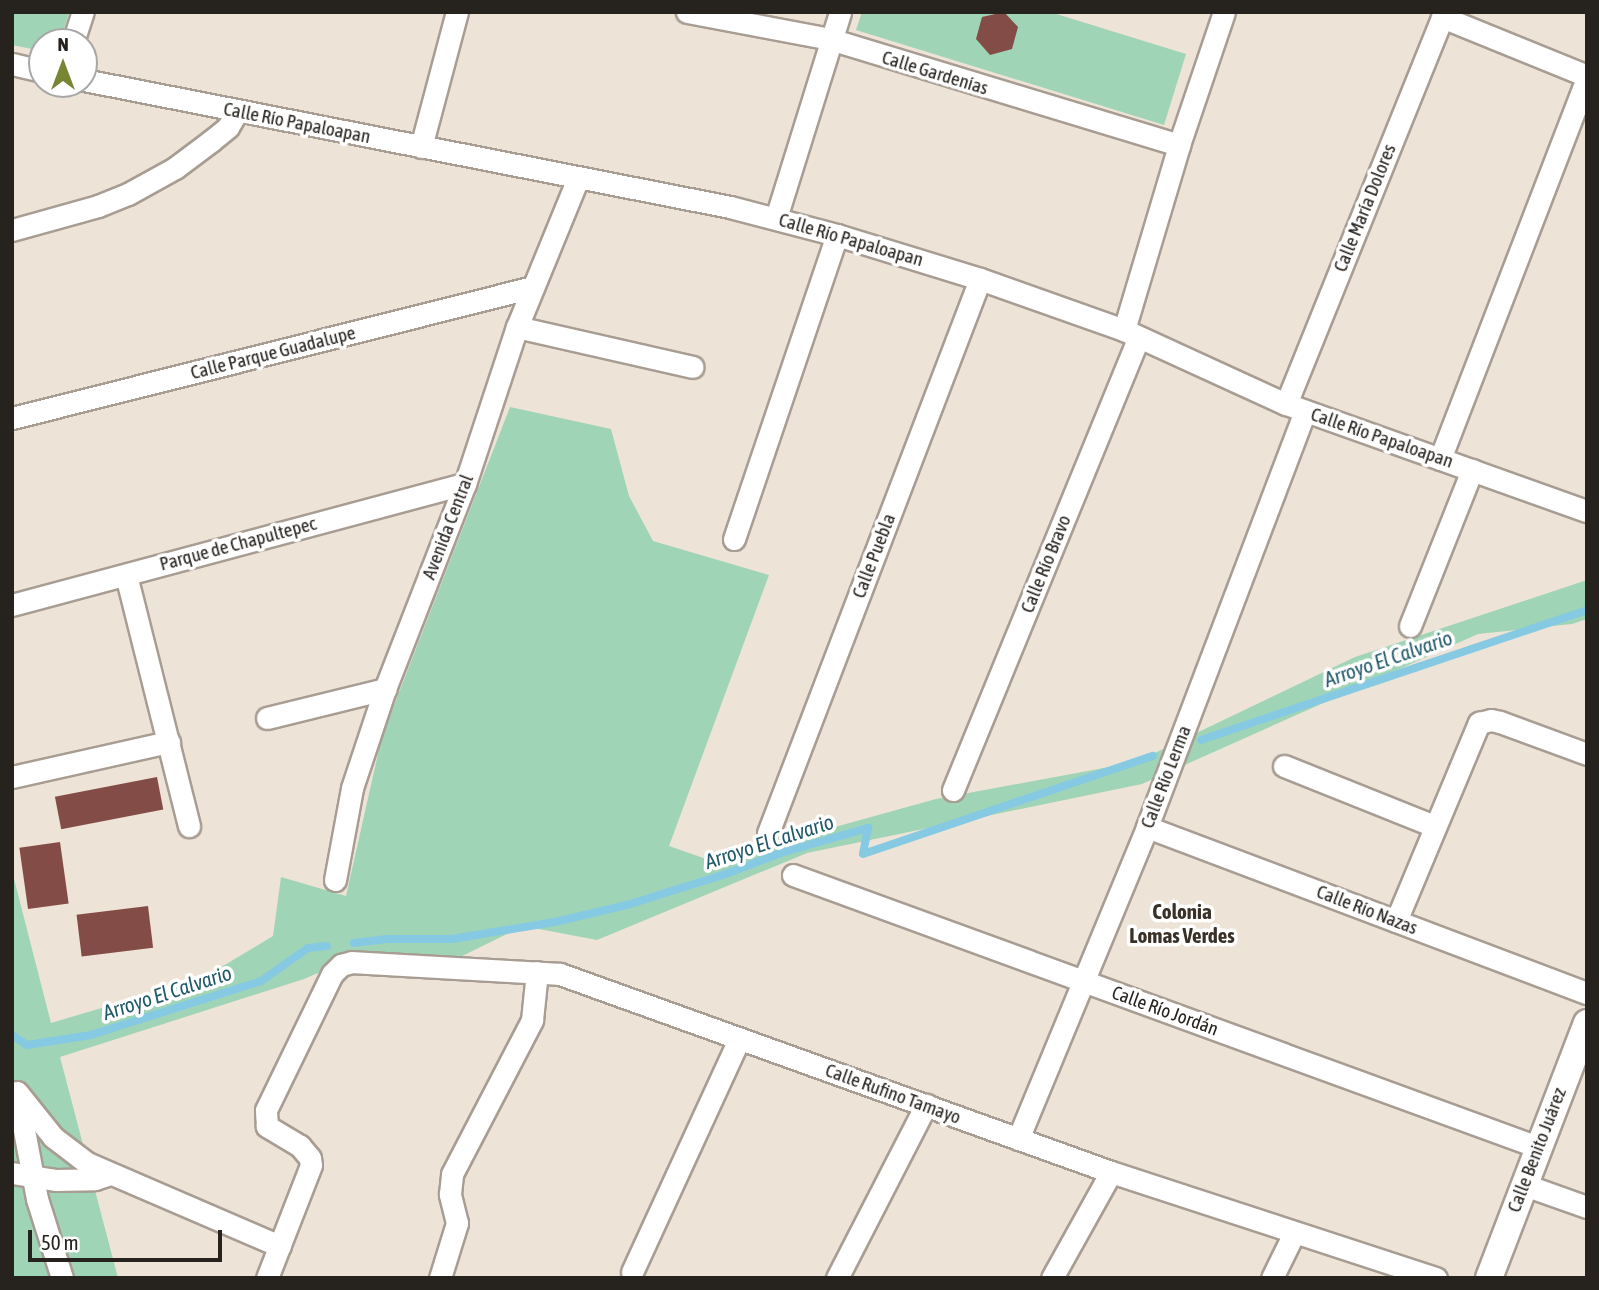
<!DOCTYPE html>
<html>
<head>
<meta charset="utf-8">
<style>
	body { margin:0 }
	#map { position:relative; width:1599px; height:1290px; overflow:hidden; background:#eee3d7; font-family:"Asap Condensed",sans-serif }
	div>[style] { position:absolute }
	.green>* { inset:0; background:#a0d4b6 }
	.stream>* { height:8px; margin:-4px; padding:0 4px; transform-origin:4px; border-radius:4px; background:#85cae2 }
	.building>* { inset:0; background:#844c46; transform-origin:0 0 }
	.roads { filter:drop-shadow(2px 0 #a89d93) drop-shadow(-2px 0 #a89d93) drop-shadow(0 2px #a89d93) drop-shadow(0 -2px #a89d93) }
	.minor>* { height:21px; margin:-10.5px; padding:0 10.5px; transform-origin:10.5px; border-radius:10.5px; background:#fff }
	.tertiary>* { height:26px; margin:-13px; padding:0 13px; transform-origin:13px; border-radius:13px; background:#fff }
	span { translate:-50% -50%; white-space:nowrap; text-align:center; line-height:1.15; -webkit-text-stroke:7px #fff; paint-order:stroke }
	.street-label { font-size:19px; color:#26221e }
	.water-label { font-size:21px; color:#20596a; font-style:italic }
	.neighbourhood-label { font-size:21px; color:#393128; font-weight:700 }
	.frame { position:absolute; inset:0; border:14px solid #26221e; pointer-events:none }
	.north { position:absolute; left:28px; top:28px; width:70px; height:70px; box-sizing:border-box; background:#fff; border:2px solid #a8a7a5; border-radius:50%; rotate:0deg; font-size:19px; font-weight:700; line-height:28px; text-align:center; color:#26221e }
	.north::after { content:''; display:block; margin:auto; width:24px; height:32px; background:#778635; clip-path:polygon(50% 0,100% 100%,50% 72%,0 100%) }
	.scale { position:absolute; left:28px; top:1230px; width:194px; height:32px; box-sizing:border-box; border:4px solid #26221e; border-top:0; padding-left:9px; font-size:21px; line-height:24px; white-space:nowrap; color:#26221e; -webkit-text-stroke:5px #fff; paint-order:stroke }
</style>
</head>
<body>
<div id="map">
	<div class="green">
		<i style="clip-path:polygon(12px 12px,69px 12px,60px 42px,42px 42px,42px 51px,12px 45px)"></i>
		<i style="clip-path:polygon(862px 12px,1050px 12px,1186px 54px,1164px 125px,856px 30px)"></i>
		<i style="clip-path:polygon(510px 407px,611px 429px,629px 496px,653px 541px,769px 575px,669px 846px,712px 861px,936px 799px,1136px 762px,1355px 657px,1587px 580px,1587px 619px,1572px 624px,1478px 634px,1142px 784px,807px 853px,597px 940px,523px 926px,458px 958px,362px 954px,304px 979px,60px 1057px,118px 1278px,12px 1278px,12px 871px,51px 1023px,203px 978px,273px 936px,281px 877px,346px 896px,382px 736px)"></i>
	</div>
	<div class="stream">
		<i style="left:1201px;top:740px;width:407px;rotate:-18.6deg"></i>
		<i style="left:354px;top:943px;width:35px;rotate:-7deg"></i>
		<i style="left:389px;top:939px;width:63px"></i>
		<i style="left:452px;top:939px;width:104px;rotate:-9.4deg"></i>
		<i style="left:555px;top:922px;width:74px;rotate:-13.3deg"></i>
		<i style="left:627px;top:905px;width:101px;rotate:-17.4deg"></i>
		<i style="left:723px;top:875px;width:62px;rotate:-20.8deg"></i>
		<i style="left:781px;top:853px;width:91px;rotate:-16deg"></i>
		<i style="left:868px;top:828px;width:26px;rotate:101deg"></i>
		<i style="left:863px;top:854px;width:306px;rotate:-18.7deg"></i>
		<i style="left:12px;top:1035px;width:18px;rotate:34deg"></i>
		<i style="left:27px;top:1045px;width:65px;rotate:-8.9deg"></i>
		<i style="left:91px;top:1035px;width:178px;rotate:-17.6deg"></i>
		<i style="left:261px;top:981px;width:57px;rotate:-35.1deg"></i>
		<i style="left:308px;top:948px;width:19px;rotate:-6deg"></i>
	</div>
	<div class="building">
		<i style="clip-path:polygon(1004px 12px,1018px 27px,1012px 49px,990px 55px,976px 39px,982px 17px)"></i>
		<i style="left:157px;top:777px;width:33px;height:104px;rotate:79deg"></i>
		<i style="left:60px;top:842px;width:62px;height:41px;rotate:82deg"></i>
		<i style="left:148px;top:906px;width:42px;height:72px;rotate:83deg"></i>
	</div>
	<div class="roads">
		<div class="minor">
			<i style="left:687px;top:12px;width:146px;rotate:10.7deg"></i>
			<i style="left:830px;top:39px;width:365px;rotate:16.9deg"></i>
			<i style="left:1442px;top:17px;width:157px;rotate:22.1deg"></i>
			<i style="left:73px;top:42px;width:32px;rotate:-72deg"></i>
			<i style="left:12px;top:64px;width:31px;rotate:13deg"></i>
			<i style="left:84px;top:80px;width:658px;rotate:11.12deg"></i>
			<i style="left:730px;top:207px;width:111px;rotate:14.7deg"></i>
			<i style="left:837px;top:235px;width:150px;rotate:17.1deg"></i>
			<i style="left:980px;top:279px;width:153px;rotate:19.5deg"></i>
			<i style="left:1124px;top:330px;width:178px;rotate:24.6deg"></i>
			<i style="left:1286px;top:404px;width:319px;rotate:19.6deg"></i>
			<i style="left:421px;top:147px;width:140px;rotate:-75.1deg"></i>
			<i style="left:776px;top:218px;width:216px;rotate:-72.7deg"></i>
			<i style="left:12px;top:230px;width:89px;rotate:-15.6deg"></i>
			<i style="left:98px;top:206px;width:32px;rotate:-22deg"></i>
			<i style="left:128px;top:194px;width:54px;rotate:-29deg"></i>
			<i style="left:175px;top:168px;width:45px;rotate:-36.9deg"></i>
			<i style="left:211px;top:141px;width:22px;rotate:-39deg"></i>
			<i style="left:228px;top:127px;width:17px;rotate:-59deg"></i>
			<i style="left:517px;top:327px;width:180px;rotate:12.8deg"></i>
			<i style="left:1124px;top:330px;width:193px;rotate:-73.4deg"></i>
			<i style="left:1179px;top:145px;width:140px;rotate:-71.3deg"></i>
			<i style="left:1286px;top:404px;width:423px;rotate:-68deg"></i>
			<i style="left:12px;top:418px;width:537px;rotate:-14.11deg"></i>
			<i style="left:1440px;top:459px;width:407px;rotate:-68.9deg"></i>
			<i style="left:734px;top:539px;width:321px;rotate:-71.3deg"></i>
			<i style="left:126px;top:575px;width:259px;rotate:75.9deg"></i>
			<i style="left:12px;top:605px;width:469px;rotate:-15deg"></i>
			<i style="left:1410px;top:626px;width:168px;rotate:-68.3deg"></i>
			<i style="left:267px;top:718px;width:122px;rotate:-13.8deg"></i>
			<i style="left:1284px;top:766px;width:162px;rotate:21.8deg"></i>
			<i style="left:12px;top:777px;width:161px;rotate:-12.6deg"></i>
			<i style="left:953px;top:790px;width:488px;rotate:-67.7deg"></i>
			<i style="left:1147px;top:827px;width:470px;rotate:20.7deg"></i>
			<i style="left:768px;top:833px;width:593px;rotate:-69.06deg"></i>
			<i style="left:793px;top:875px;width:793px;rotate:20.06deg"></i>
			<i style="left:335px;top:880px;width:94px;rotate:-79.5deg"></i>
			<i style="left:352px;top:788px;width:104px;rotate:-71.6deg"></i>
			<i style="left:385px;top:689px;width:220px;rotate:-68.7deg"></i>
			<i style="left:465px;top:484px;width:165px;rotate:-71.7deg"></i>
			<i style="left:517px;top:327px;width:161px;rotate:-67.7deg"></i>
			<i style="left:1396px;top:921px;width:215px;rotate:-67.3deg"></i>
			<i style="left:1479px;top:723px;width:12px;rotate:-14deg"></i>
			<i style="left:1491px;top:720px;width:9px;rotate:13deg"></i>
			<i style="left:1500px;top:722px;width:93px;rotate:20.2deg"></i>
			<i style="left:17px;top:1092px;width:58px;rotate:51.3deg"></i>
			<i style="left:53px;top:1137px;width:43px;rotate:37.4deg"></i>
			<i style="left:87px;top:1163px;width:210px;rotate:23.3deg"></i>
			<i style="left:17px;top:1093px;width:108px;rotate:79.3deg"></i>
			<i style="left:37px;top:1199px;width:83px;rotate:72.4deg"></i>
			<i style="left:1018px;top:1139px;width:338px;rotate:-67.5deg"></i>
			<i style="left:1147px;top:827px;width:445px;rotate:-69.2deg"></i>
			<i style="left:12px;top:1173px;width:45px;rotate:9deg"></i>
			<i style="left:56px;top:1180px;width:39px;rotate:-1deg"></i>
			<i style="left:95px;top:1179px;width:16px;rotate:-18deg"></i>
			<i style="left:1522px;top:1184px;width:69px;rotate:19.5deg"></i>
			<i style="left:632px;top:1272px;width:256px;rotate:-65.3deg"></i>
			<i style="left:267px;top:1278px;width:121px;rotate:-68.7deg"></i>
			<i style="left:311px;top:1165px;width:7px;rotate:-98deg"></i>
			<i style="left:310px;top:1158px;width:16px;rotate:-130deg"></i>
			<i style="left:300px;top:1146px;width:39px;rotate:-149deg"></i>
			<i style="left:267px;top:1126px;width:16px;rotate:-94deg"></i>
			<i style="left:266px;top:1110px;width:151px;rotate:-64.1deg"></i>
			<i style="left:332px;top:974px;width:13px;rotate:-45deg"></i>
			<i style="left:341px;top:965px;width:11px;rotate:-15deg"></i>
			<i style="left:352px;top:962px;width:208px;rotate:3.3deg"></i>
			<i style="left:560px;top:974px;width:585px;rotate:19.77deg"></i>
			<i style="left:1111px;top:1172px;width:342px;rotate:18.1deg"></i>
			<i style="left:440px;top:1278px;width:58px;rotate:-72.8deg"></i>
			<i style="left:457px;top:1223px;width:30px;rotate:-104deg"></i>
			<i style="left:450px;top:1194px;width:20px;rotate:-84deg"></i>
			<i style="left:452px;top:1174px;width:174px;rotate:-62.5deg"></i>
			<i style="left:532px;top:1020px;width:48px;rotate:-84.1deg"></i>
			<i style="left:837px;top:1278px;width:195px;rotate:-62.8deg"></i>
			<i style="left:1052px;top:1278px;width:121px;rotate:-60.9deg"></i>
			<i style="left:1272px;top:1278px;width:50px;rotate:-63.9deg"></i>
		</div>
		<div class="tertiary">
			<i style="left:1489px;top:1278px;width:273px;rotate:-69deg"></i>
		</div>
	</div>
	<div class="street-label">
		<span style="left:935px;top:73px;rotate:17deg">Calle Gardenías</span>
		<span style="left:297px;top:123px;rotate:11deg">Calle Río Papaloapan</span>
		<span style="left:1365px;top:208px;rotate:-68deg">Calle María Dolores</span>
		<span style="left:851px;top:240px;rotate:16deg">Calle Río Papaloapan</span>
		<span style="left:273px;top:353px;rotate:-14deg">Calle Parque Guadalupe</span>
		<span style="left:1382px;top:438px;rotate:19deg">Calle Río Papaloapan</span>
		<span style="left:448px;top:527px;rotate:-69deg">Avenida Central</span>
		<span style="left:238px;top:544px;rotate:-15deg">Parque de Chapultepec</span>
		<span style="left:874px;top:556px;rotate:-69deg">Calle Puebla</span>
		<span style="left:1046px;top:564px;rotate:-68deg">Calle Río Bravo</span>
		<span style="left:1166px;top:777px;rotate:-69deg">Calle Río Lerma</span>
		<span style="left:1367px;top:910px;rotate:21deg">Calle Río Nazas</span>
		<span style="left:1165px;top:1011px;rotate:20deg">Calle Río Jordán</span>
		<span style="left:893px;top:1094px;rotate:20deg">Calle Rufino Tamayo</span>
		<span style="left:1537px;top:1150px;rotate:-69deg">Calle Benito Juárez</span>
	</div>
	<div class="water-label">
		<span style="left:1388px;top:658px;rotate:-19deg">Arroyo El Calvario</span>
		<span style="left:769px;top:841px;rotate:-18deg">Arroyo El Calvario</span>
		<span style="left:167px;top:992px;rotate:-18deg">Arroyo El Calvario</span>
	</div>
	<div class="neighbourhood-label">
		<span style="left:1182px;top:923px">Colonia<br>Lomas Verdes</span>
	</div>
	<div class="frame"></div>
	<div class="north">N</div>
	<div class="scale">50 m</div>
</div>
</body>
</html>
